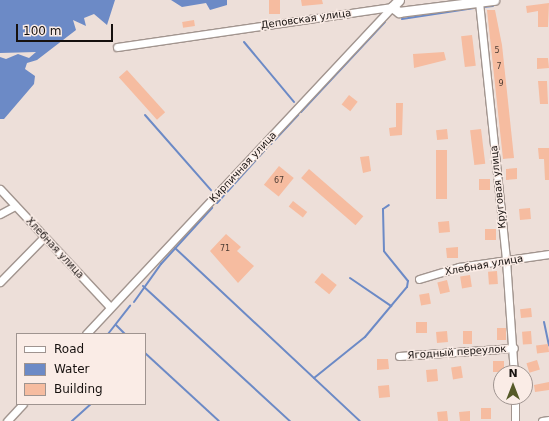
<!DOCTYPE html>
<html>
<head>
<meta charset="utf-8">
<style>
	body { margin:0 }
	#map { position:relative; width:549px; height:421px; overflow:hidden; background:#eddfd9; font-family:"DejaVu Sans",sans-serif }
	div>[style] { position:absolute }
	.water>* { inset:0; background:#6c8ac6 }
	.stream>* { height:2px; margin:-1px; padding:0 1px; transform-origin:1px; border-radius:1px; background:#6c8ac6 }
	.building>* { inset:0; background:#f6bca0; transform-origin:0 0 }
	.roads { filter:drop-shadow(1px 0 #a2958f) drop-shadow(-1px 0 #a2958f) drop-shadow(0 1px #a2958f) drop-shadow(0 -1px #a2958f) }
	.street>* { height:7px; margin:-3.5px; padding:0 3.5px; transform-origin:3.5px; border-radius:3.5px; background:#fff }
	.secondary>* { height:9px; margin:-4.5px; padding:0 4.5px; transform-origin:4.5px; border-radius:4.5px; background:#fff }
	span { translate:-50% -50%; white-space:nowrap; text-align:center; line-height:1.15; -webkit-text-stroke:3px #faece6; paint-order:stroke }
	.number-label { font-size:8px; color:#4e3c33 }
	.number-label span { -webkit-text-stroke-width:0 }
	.street-label { font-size:10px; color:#16110f }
	.legend { position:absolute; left:16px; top:333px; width:130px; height:72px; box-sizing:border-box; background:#faece6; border:1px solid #9f9490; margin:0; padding:5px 7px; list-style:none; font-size:12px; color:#16110f }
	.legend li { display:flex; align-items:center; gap:8px; height:20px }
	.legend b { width:20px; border:1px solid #9f9490 }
	.north { position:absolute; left:493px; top:365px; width:40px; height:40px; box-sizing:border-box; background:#faece6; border:1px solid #9f9490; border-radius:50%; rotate:0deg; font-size:11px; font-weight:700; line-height:16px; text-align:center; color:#16110f }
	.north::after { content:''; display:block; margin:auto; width:14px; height:18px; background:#565a28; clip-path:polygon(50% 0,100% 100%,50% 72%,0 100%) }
	.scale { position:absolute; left:16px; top:24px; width:97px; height:18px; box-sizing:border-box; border:2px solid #16110f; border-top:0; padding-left:5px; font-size:12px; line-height:14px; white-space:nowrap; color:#16110f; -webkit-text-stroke:3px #faece6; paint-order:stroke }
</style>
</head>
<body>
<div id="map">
	<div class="water">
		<i style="clip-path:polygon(0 0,115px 0,107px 25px,94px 14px,84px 18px,86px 26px,73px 20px,76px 30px,37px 60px,27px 63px,25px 69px,35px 76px,34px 84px,4px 119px,0 119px,0 57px,6px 59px,18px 54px,29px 58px,36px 52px,0 53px)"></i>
		<i style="clip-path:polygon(171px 0,227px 0,227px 5px,210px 10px,206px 3px,182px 7px)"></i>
	</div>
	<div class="stream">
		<i style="left:483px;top:7px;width:10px;rotate:-6deg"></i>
		<i style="left:402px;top:19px;width:73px;rotate:-8.7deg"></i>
		<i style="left:244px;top:42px;width:78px;rotate:50.2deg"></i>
		<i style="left:301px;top:112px;width:123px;rotate:-47deg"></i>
		<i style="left:145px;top:115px;width:100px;rotate:48.7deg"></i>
		<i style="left:271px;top:144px;width:40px;rotate:-47deg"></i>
		<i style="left:217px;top:203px;width:73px;rotate:-47.8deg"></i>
		<i style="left:175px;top:248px;width:253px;rotate:43.1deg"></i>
		<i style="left:350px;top:278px;width:50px;rotate:34.3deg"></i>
		<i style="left:143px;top:286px;width:200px;rotate:42.6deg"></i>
		<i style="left:134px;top:302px;width:47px;rotate:-54.6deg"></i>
		<i style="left:161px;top:264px;width:76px;rotate:-47.7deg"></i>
		<i style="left:544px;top:322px;width:24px;rotate:78deg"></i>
		<i style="left:116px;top:325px;width:13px;rotate:45deg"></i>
		<i style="left:108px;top:334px;width:36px;rotate:-52deg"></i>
		<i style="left:145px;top:353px;width:100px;rotate:42.6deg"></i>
		<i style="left:314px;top:378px;width:65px;rotate:-38.8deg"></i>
		<i style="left:365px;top:337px;width:65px;rotate:-50deg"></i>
		<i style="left:407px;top:287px;width:6px;rotate:-81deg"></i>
		<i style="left:408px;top:281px;width:38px;rotate:-129deg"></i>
		<i style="left:384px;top:251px;width:42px;rotate:-91.4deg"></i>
		<i style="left:383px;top:209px;width:7px;rotate:-34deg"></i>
		<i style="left:72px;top:421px;width:25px;rotate:-42deg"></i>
	</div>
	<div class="building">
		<i style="left:269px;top:0;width:11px;height:14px"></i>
		<i style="clip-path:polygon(301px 0,322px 0,323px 4px,302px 6px)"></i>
		<i style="clip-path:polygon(549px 3px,548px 27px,538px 27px,538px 11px,527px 13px,526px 6px)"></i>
		<i style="clip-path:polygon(487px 10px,495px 10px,502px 45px,514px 158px,503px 159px)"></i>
		<i style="left:194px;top:20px;width:6px;height:12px;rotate:81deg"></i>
		<i style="left:472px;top:35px;width:31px;height:11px;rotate:83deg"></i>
		<i style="clip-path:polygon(444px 52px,446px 60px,414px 68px,413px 54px)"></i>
		<i style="clip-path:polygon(537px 58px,548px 58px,549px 68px,537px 69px)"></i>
		<i style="left:127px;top:70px;width:57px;height:11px;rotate:48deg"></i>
		<i style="clip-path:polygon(538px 81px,547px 81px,548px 104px,540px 104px)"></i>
		<i style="left:349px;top:95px;width:11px;height:12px;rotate:38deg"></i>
		<i style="clip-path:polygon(396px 103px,403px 103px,402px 135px,390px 136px,389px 128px,396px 127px)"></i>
		<i style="left:447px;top:129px;width:10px;height:11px;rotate:84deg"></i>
		<i style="left:481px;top:129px;width:35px;height:11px;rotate:83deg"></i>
		<i style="clip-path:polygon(538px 148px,549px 148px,549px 180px,545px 180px,544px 159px,539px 159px)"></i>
		<i style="left:436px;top:150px;width:11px;height:49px"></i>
		<i style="clip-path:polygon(369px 156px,371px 171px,363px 173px,360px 157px)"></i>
		<i style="left:279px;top:166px;width:19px;height:24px;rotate:39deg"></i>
		<i style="clip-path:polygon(517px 168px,517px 179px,506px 180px,506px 169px)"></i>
		<i style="left:309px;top:169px;width:72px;height:12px;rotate:41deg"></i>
		<i style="left:479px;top:179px;width:11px;height:11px"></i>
		<i style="left:293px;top:201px;width:18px;height:7px;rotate:38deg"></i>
		<i style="left:530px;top:208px;width:11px;height:11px;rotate:85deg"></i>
		<i style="left:449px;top:221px;width:11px;height:11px;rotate:85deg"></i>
		<i style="left:485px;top:229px;width:11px;height:11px"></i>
		<i style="clip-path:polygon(226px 234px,241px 247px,237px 251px,254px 266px,238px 283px,210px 251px)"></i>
		<i style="clip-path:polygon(458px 247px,458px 258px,447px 258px,446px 248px)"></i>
		<i style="left:497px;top:271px;width:13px;height:9px;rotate:86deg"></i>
		<i style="left:322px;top:273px;width:19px;height:12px;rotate:39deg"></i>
		<i style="left:470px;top:275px;width:12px;height:10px;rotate:81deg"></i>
		<i style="left:447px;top:280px;width:12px;height:10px;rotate:76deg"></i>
		<i style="left:429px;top:293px;width:11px;height:10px;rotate:80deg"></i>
		<i style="left:531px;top:308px;width:9px;height:11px;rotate:84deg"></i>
		<i style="left:416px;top:322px;width:11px;height:11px"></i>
		<i style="left:497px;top:328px;width:9px;height:12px"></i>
		<i style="left:447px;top:331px;width:11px;height:11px;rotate:85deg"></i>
		<i style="left:463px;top:331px;width:9px;height:13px"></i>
		<i style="left:531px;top:331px;width:13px;height:9px;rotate:86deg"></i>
		<i style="left:548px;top:344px;width:8px;height:12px;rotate:83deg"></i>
		<i style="clip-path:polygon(377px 359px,388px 359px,389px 369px,377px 370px)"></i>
		<i style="left:537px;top:360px;width:10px;height:11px;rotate:73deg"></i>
		<i style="left:493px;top:361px;width:11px;height:11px"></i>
		<i style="left:461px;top:366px;width:12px;height:10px;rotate:81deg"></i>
		<i style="left:437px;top:369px;width:12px;height:11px;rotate:85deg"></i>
		<i style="clip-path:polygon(549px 382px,549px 390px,535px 392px,534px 385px)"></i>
		<i style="left:389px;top:385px;width:12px;height:11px;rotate:85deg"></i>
		<i style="left:491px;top:408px;width:11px;height:10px;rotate:90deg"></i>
		<i style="left:447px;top:411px;width:10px;height:10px;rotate:84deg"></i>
		<i style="clip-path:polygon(470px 411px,470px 421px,460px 421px,459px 412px)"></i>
	</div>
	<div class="roads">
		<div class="street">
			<i style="left:479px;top:2px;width:259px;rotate:84deg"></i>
			<i style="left:506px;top:260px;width:113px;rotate:86deg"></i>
			<i style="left:117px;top:47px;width:278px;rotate:-8.3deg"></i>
			<i style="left:0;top:189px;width:161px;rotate:47deg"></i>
			<i style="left:0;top:214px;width:17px;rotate:-28deg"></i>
			<i style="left:419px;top:279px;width:42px;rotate:-16.7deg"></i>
			<i style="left:459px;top:267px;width:91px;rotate:-8.2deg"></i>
			<i style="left:0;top:282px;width:63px;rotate:-45.6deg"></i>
			<i style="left:86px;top:334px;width:448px;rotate:-46.9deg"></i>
			<i style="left:399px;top:356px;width:115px;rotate:-4deg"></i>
			<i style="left:515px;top:397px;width:24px;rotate:90deg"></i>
			<i style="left:7px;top:421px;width:23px;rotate:-47deg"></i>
			<i style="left:542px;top:421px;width:7px;rotate:-8deg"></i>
		</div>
		<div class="secondary">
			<i style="left:399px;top:0;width:10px;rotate:135deg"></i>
			<i style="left:392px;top:7px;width:9px;rotate:36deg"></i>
			<i style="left:399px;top:12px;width:96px;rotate:-7.2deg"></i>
		</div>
	</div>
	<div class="number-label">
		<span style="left:497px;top:51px">5</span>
		<span style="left:499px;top:67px">7</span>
		<span style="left:501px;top:84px">9</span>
		<span style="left:279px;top:181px">67</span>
		<span style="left:225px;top:249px">71</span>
	</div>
	<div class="street-label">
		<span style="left:306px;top:19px;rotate:-8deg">Деповская улица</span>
		<span style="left:243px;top:167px;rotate:-47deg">Кирпичная улица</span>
		<span style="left:498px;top:187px;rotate:-96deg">Круговая улица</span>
		<span style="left:55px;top:248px;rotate:47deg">Хлебная улица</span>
		<span style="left:484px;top:265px;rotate:-10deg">Хлебная улица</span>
		<span style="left:457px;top:352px;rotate:-4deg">Ягодный переулок</span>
	</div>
	<ul class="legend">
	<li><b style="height:5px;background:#fff"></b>Road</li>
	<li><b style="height:11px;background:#6c8ac6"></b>Water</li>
	<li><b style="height:11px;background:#f6bca0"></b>Building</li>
	</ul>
	<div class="north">N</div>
	<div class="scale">100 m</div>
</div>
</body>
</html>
